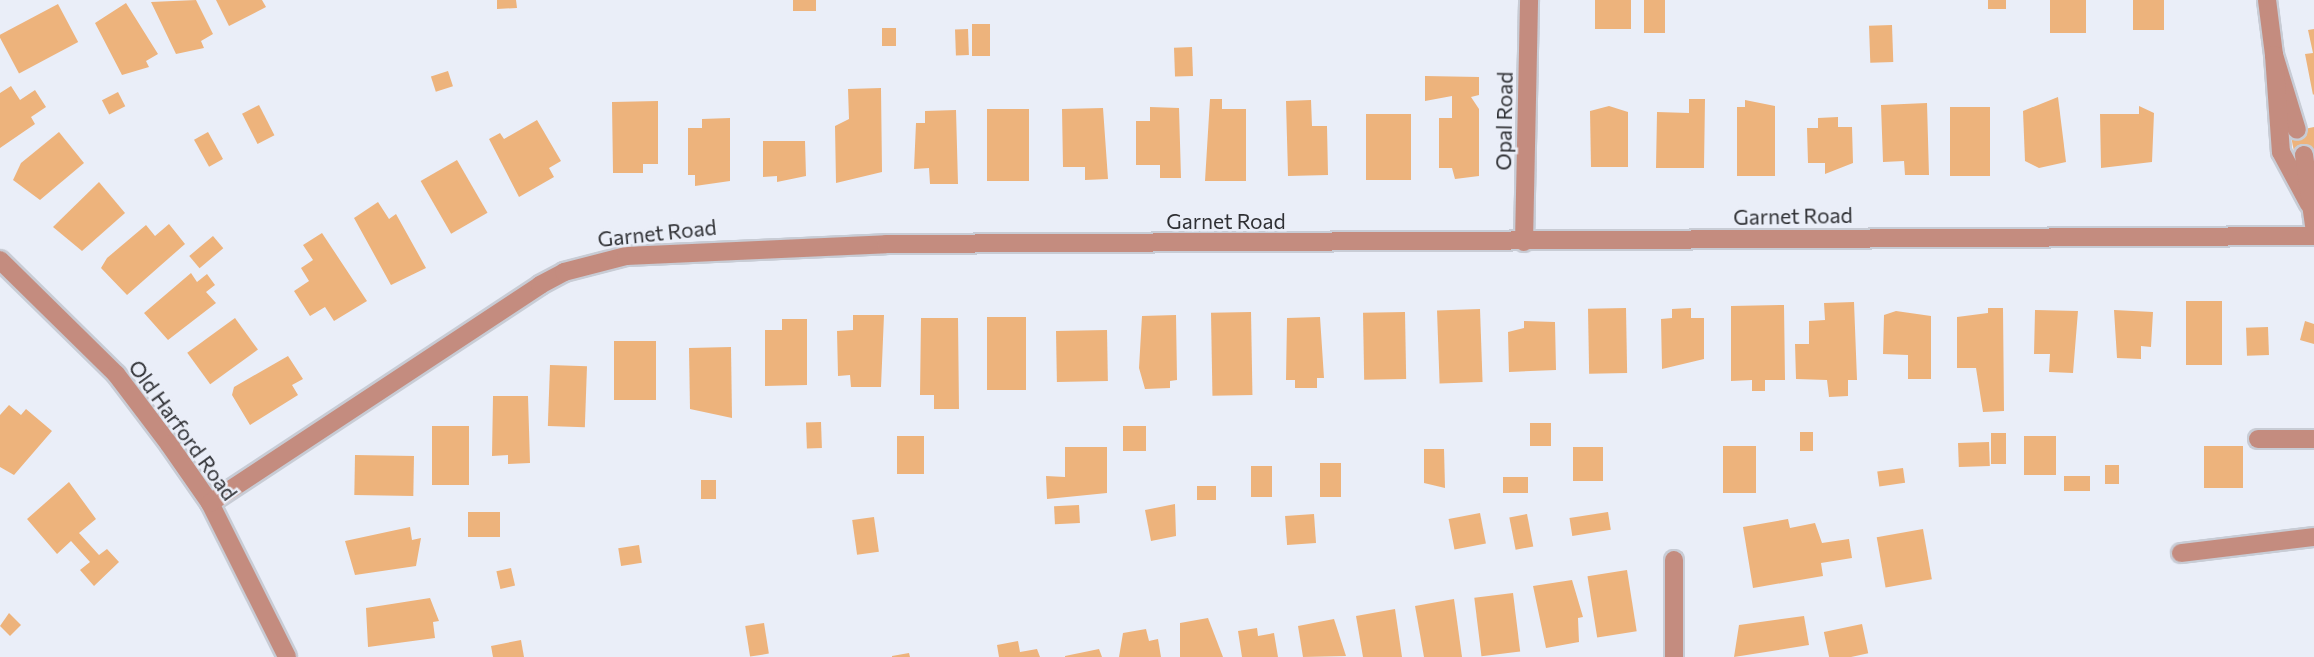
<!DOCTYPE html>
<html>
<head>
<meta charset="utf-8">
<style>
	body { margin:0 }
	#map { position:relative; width:2314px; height:657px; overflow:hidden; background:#eaeef8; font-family:Commissioner,sans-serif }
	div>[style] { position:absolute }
	.building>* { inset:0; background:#edb37c; transform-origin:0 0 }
	.roads { filter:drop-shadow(2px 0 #c8ccd5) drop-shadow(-2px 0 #c8ccd5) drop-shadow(0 2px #c8ccd5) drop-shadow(0 -2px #c8ccd5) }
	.minor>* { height:18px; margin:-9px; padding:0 9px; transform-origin:9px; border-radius:9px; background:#c48c7f }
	span { translate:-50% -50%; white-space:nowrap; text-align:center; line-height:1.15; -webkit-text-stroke:5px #eaeef8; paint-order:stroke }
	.street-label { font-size:21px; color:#2f3034 }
</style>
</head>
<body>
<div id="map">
	<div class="building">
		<i style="clip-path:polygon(196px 0,213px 34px,201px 41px,204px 48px,176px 54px,151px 2px)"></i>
		<i style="clip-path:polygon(216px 0,262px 0,266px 7px,229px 26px)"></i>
		<i style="clip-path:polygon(497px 0,516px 0,517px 8px,497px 9px)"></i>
		<i style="left:793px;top:0;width:23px;height:11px"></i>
		<i style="left:1595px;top:0;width:36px;height:29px"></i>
		<i style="left:1644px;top:0;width:21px;height:33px"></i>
		<i style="left:1988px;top:0;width:18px;height:9px"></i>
		<i style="left:2086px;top:0;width:33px;height:36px;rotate:90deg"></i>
		<i style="left:2133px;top:0;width:31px;height:30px"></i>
		<i style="clip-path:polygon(126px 3px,158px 54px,146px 61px,149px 67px,122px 75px,95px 23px)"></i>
		<i style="left:58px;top:4px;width:43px;height:67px;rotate:62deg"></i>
		<i style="left:972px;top:24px;width:18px;height:32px"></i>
		<i style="left:1892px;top:25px;width:37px;height:23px;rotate:88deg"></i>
		<i style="left:882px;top:28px;width:14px;height:18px"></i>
		<i style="left:968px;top:29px;width:26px;height:13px;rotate:88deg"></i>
		<i style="clip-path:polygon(2314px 29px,2314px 94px,2313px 95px,2305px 54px,2313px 53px,2308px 30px)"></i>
		<i style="left:1192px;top:47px;width:29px;height:18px;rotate:88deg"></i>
		<i style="left:448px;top:71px;width:16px;height:18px;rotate:72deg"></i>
		<i style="clip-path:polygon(1425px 76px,1479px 77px,1479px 95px,1471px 97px,1479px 109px,1479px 176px,1455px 179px,1452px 168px,1439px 168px,1439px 118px,1452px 118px,1452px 96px,1425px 101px)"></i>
		<i style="clip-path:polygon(11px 86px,20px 100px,35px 90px,46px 107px,31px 117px,35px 124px,0 148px,0 93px)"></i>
		<i style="clip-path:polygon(881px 88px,882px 172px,836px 183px,835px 126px,849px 119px,848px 89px)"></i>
		<i style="left:118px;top:92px;width:16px;height:18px;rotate:63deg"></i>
		<i style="clip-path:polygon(2058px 97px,2066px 162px,2039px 168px,2025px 161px,2023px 111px)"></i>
		<i style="clip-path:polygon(1210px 99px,1222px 99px,1222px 109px,1246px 109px,1246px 181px,1205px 181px)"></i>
		<i style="clip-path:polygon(1689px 99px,1705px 99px,1704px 168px,1656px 168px,1657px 112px,1689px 113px)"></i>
		<i style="clip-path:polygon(1311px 100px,1312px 126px,1327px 126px,1328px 175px,1288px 176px,1286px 101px)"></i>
		<i style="clip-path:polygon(1745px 100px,1775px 106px,1775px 176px,1737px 176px,1737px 107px,1745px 107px)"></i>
		<i style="clip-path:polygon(658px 101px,658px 164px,643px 164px,643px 173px,613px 173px,612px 102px)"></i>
		<i style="clip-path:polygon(1927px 103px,1929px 175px,1905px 175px,1904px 161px,1883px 162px,1881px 105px)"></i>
		<i style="left:259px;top:105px;width:34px;height:19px;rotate:63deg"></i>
		<i style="clip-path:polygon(1609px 106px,1628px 112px,1628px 167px,1591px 167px,1590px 111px)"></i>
		<i style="clip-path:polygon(2139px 106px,2154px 113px,2152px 162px,2101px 168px,2100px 114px,2139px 114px)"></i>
		<i style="clip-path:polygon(1150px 107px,1179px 108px,1181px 178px,1160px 178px,1160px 165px,1136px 165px,1136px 121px,1150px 121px)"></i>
		<i style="left:1990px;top:107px;width:69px;height:40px;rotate:90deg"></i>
		<i style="clip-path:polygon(1103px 108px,1108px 179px,1085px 180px,1085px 167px,1063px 167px,1062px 109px)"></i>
		<i style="left:987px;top:109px;width:42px;height:72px"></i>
		<i style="clip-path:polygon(956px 110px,958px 184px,930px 184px,929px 168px,914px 169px,916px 123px,925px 123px,925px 111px)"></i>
		<i style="left:1366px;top:114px;width:45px;height:66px"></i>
		<i style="clip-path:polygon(1838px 117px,1838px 127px,1852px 127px,1853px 163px,1825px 174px,1825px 163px,1808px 163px,1807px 128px,1818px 128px,1818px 118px)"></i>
		<i style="clip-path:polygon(730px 118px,730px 181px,695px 186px,695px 175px,688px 175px,688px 128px,702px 128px,702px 119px)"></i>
		<i style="clip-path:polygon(537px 120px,561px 161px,549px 168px,554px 177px,519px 197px,489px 139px,500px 133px,504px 139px)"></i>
		<i style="clip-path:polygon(2314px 127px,2314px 153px,2295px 156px,2290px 132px)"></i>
		<i style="clip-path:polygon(59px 132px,84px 163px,40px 200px,13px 180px,21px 163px)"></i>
		<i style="left:208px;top:132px;width:31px;height:16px;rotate:61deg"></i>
		<i style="clip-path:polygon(763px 141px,805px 141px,806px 176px,777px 182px,777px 176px,763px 177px)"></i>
		<i style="left:457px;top:160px;width:61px;height:42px;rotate:60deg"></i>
		<i style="clip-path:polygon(99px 182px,125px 213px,82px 251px,53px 227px)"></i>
		<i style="clip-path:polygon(378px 202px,389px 219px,396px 214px,426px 268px,391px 285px,354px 218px)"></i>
		<i style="clip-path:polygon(169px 224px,185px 244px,127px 295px,101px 268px,107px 258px,146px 225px,155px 236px)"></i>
		<i style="clip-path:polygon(322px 233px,367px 301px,334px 321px,325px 307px,310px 316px,294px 291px,309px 281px,301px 268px,313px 260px,303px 245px)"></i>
		<i style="left:213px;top:236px;width:16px;height:31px;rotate:50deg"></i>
		<i style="clip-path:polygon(191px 273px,197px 282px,207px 274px,215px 285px,206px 292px,216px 303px,168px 340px,144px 313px)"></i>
		<i style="left:2222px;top:301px;width:64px;height:36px;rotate:90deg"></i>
		<i style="clip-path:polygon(1854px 302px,1857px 380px,1848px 380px,1848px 396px,1829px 397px,1827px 380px,1796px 379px,1795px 344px,1809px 344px,1809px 321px,1825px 320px,1824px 303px)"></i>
		<i style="clip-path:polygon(1784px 305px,1785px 380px,1765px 380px,1765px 391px,1752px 391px,1752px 380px,1731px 381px,1731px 306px)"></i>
		<i style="left:1626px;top:308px;width:65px;height:38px;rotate:89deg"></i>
		<i style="clip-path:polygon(1691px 308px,1691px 318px,1704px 318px,1704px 359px,1662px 369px,1661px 319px,1672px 318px,1672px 309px)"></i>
		<i style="clip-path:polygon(1988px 308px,2003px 308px,2004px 411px,1983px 412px,1976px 368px,1957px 368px,1957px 317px,1988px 313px)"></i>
		<i style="left:1480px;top:309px;width:73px;height:43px;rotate:88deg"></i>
		<i style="clip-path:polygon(2035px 310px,2078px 311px,2073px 373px,2049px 372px,2050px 354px,2034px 354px)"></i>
		<i style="clip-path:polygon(2114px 310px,2153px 312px,2151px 347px,2141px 346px,2141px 359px,2117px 358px)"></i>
		<i style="clip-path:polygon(1896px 311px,1931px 316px,1931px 379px,1908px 379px,1908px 355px,1883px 354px,1884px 315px)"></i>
		<i style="left:1251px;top:312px;width:83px;height:40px;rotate:89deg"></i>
		<i style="left:1405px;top:312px;width:67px;height:42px;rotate:89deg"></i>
		<i style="clip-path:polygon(853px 315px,884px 315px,881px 387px,851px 387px,850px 375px,838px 376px,837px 331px,853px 330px)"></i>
		<i style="clip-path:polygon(1176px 315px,1177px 380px,1170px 381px,1170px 388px,1145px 389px,1139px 368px,1142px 316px)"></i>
		<i style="left:987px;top:317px;width:39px;height:73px"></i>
		<i style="clip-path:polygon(1320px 317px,1324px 378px,1317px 378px,1317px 388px,1295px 388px,1295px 380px,1286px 380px,1287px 318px)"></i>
		<i style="left:235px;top:318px;width:39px;height:59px;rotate:54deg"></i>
		<i style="clip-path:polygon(921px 318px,958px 318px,959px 409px,934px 409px,934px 395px,920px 395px)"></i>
		<i style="clip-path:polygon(782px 319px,807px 319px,807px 385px,765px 386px,765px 330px,782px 330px)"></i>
		<i style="clip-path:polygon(1524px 321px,1555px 322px,1556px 370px,1509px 372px,1508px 332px,1524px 328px)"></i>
		<i style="clip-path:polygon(2305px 321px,2314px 324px,2314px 344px,2300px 340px)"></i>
		<i style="left:2268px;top:327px;width:28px;height:22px;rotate:88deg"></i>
		<i style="left:1107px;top:330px;width:51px;height:51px;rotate:89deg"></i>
		<i style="left:656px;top:341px;width:59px;height:42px;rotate:90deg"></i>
		<i style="clip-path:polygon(731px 347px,732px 418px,690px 409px,689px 348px)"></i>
		<i style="clip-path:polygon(288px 356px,303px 379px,292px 385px,298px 395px,250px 425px,232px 395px,234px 387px)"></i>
		<i style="left:550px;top:365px;width:37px;height:61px;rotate:2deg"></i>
		<i style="clip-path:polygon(493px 396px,528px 396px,530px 463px,508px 464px,508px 455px,492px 456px)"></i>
		<i style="clip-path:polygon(9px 405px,21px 415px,26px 409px,52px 431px,14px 475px,0 467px,0 415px)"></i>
		<i style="left:821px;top:422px;width:26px;height:15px;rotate:88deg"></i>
		<i style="left:1551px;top:423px;width:23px;height:21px;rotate:90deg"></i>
		<i style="left:432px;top:426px;width:37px;height:59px"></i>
		<i style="left:1123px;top:426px;width:23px;height:25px"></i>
		<i style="left:1800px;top:432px;width:13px;height:19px"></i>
		<i style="left:1991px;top:433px;width:15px;height:31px"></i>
		<i style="left:924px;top:436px;width:38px;height:27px;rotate:90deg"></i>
		<i style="left:2024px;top:436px;width:32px;height:39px"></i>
		<i style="left:1989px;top:442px;width:24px;height:31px;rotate:88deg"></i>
		<i style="left:1723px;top:446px;width:33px;height:47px"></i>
		<i style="left:2204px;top:446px;width:39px;height:42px"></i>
		<i style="clip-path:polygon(1065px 447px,1107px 447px,1107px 493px,1047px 499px,1046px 476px,1065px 477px)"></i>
		<i style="left:1573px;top:447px;width:30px;height:34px"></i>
		<i style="clip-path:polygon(1424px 449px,1444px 449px,1445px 488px,1424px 483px)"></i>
		<i style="left:355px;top:455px;width:59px;height:40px;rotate:1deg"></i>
		<i style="left:1341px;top:463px;width:34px;height:21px;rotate:90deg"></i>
		<i style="left:2105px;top:465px;width:14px;height:19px"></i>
		<i style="left:1272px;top:466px;width:31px;height:21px;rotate:90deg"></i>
		<i style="left:1903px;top:468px;width:15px;height:26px;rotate:82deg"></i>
		<i style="left:2090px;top:476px;width:15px;height:26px;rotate:90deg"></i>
		<i style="left:1503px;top:477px;width:25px;height:16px"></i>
		<i style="left:701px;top:480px;width:15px;height:19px"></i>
		<i style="clip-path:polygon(69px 482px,96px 519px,79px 533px,99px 555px,107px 549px,119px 562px,94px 586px,80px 570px,90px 562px,71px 541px,57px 554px,27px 519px)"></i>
		<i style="left:1216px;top:486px;width:14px;height:19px;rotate:90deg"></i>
		<i style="clip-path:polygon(1175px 504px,1176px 536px,1151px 541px,1145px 510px)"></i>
		<i style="left:1079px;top:505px;width:18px;height:25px;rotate:87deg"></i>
		<i style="left:468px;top:512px;width:32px;height:25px"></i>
		<i style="left:1608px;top:512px;width:18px;height:39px;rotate:81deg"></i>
		<i style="left:1480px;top:513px;width:31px;height:32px;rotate:79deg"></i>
		<i style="left:1314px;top:514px;width:29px;height:29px;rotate:86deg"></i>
		<i style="left:1527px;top:514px;width:33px;height:18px;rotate:79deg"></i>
		<i style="left:874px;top:517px;width:35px;height:22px;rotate:82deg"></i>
		<i style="clip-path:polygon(1788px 519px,1790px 528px,1815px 523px,1822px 543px,1849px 539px,1852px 558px,1821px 563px,1823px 576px,1753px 588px,1743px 527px)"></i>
		<i style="clip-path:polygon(410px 527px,412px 540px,421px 538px,416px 566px,355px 575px,345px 541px)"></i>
		<i style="left:1923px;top:529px;width:51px;height:47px;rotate:80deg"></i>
		<i style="left:639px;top:545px;width:18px;height:21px;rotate:81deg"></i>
		<i style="left:511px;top:568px;width:18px;height:15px;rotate:77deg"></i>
		<i style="left:1627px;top:570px;width:62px;height:40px;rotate:81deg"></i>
		<i style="clip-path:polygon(1572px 580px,1583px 617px,1578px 618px,1579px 642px,1546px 648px,1533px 586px)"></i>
		<i style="left:1513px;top:593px;width:59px;height:39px;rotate:83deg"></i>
		<i style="clip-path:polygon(430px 598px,439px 621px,433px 622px,435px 638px,368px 647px,366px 608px)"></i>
		<i style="clip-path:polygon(1454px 599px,1462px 657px,1424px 657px,1415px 606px)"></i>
		<i style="clip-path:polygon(1395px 609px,1402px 657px,1363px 657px,1356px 616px)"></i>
		<i style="clip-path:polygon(9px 613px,21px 625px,10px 636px,0 626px)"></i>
		<i style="clip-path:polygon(1804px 616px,1809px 645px,1734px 657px,1739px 625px)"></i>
		<i style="clip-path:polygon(1208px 618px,1223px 657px,1180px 657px,1180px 623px)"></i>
		<i style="clip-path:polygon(1334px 619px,1346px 656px,1303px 657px,1298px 626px)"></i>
		<i style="left:764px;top:623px;width:31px;height:19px;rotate:81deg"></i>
		<i style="left:1862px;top:624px;width:30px;height:39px;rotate:78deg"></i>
		<i style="clip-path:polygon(1257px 628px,1258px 636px,1274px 633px,1278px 657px,1242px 657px,1238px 631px)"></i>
		<i style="clip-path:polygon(1146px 629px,1149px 641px,1158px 639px,1161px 657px,1119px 657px,1123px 633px)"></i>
		<i style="clip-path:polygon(521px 640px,524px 657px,493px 657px,491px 646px)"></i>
		<i style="clip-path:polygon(1018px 641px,1020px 652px,1037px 649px,1040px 657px,999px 657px,997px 645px)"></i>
		<i style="clip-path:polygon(1099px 649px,1102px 657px,1065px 657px,1065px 656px)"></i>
		<i style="clip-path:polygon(909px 653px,910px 657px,892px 657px,892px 656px)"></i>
	</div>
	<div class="roads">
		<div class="minor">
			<i style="left:2267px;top:0;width:55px;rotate:82.7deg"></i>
			<i style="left:2274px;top:55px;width:78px;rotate:73deg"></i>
			<i style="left:2274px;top:55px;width:97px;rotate:85.9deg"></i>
			<i style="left:2281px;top:152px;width:59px;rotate:61.7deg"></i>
			<i style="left:2304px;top:155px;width:71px;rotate:81.9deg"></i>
			<i style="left:1524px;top:242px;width:242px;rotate:-88.8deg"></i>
			<i style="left:0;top:260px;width:163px;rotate:44.5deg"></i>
			<i style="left:116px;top:374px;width:88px;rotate:52.9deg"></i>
			<i style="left:169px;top:444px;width:72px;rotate:55.2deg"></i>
			<i style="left:210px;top:503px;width:172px;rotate:63.4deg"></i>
			<i style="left:2258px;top:439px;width:56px"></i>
			<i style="left:210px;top:503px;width:396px;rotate:-33.4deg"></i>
			<i style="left:540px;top:285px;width:27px;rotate:-28deg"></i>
			<i style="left:564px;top:272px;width:64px;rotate:-14.5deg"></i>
			<i style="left:626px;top:256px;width:260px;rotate:-2.6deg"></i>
			<i style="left:886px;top:244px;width:1428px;rotate:-0.32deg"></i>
			<i style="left:2181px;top:553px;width:134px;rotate:-6.9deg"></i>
			<i style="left:1674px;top:657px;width:97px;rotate:-90deg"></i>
		</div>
	</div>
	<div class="street-label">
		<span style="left:1504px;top:121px;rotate:-89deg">Opal Road</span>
		<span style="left:1793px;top:216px;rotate:-1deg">Garnet Road</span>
		<span style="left:1226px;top:221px">Garnet Road</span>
		<span style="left:657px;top:233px;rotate:-6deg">Garnet Road</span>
		<span style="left:183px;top:430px;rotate:54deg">Old Harford Road</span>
	</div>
</div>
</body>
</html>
